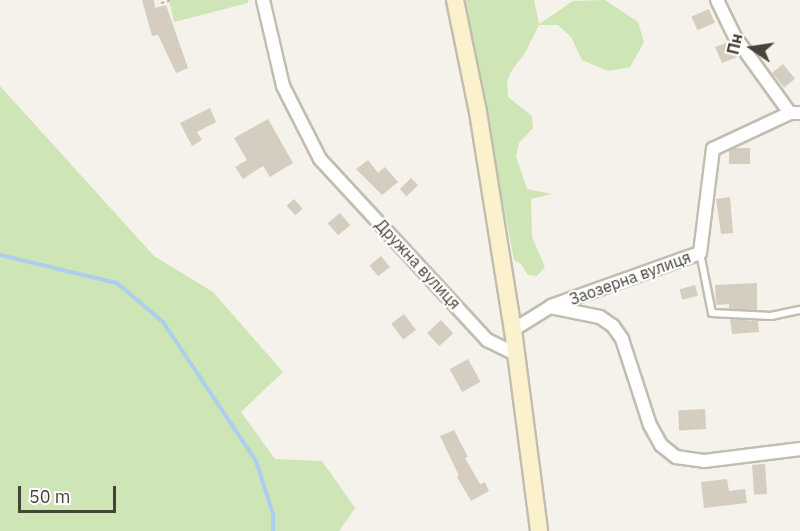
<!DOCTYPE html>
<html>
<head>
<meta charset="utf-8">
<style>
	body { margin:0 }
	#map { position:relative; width:800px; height:531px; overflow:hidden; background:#f4f2ea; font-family:"IBM Plex Sans",sans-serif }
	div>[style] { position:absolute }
	.green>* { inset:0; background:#cee5b6 }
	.stream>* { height:4px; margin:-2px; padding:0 2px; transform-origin:2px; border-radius:2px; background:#abcfec }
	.building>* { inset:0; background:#d5cec0; transform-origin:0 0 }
	.path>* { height:2px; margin-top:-1px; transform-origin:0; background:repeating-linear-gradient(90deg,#c0b69f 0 3px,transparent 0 6px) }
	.roads { filter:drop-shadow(2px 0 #c2bdb0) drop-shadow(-2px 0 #c2bdb0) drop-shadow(0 2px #c2bdb0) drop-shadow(0 -2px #c2bdb0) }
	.service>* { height:6px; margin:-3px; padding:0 3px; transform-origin:3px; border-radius:3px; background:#fff }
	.minor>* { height:12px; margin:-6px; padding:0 6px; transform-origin:6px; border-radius:6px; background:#fff }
	.secondary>* { height:16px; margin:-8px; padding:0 8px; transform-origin:8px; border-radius:8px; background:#fbf2cd }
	span { translate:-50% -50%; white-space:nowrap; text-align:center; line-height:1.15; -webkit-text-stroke:4.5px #fff; paint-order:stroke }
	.street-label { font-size:16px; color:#484239 }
	.north { position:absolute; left:722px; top:18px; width:60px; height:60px; -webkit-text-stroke:4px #fff; paint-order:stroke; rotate:283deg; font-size:16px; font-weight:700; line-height:24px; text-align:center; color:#484239 }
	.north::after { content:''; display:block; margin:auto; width:21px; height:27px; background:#484239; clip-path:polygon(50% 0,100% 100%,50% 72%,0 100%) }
	.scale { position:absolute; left:18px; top:486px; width:98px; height:27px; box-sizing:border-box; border:3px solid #484239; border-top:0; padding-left:8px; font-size:18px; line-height:21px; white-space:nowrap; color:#484239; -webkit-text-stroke:4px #fff; paint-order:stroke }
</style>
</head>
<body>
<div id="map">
	<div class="green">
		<i style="clip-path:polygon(169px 0,248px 0,248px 3px,174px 22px)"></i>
		<i style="clip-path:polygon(464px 0,534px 0,539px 24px,573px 1px,605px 0,638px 22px,644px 42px,630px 67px,608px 71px,582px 60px,571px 37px,558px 25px,539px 25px,525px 53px,512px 70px,507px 81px,508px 97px,532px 116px,533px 128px,519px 143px,516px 156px,527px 189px,552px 194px,531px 199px,532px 237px,545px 267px,537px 276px,528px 275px,521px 264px,514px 260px)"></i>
		<i style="clip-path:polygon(0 86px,154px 256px,213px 292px,283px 372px,241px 412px,275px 459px,322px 461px,355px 508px,339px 531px,0 531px)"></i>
	</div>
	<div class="stream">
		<i style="left:0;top:255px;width:120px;rotate:13.5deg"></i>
		<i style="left:117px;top:283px;width:60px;rotate:40.3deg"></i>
		<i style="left:163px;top:322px;width:167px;rotate:56.2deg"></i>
		<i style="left:256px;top:461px;width:56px;rotate:72.2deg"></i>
		<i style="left:273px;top:514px;width:17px;rotate:90deg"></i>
	</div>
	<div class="building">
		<i style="clip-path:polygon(142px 0,154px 0,155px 8px,166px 5px,188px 68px,176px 73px,158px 35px,152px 36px)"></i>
		<i style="left:709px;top:9px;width:15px;height:19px;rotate:67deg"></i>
		<i style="clip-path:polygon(729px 42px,737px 57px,722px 63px,715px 47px)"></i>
		<i style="left:783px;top:64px;width:19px;height:14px;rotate:51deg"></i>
		<i style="clip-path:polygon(210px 108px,216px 122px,197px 132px,202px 140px,192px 146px,180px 123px)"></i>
		<i style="clip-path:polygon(268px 119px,293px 163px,270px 177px,263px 166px,243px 179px,235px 167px,247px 160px,234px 138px)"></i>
		<i style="clip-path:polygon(735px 148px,750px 148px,750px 164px,729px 164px,729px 151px)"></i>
		<i style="clip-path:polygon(368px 160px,378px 173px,385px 167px,398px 182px,382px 195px,356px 169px)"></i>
		<i style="left:411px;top:178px;width:10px;height:16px;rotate:45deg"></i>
		<i style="clip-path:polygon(730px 197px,733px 233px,721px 234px,716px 199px)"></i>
		<i style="left:294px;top:199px;width:13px;height:10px;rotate:48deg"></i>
		<i style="left:340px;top:213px;width:16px;height:16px;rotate:50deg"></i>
		<i style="left:381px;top:256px;width:14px;height:15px;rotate:51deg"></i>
		<i style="clip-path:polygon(757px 283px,757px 310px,729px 309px,729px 304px,716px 305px,715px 285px)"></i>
		<i style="left:695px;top:285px;width:11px;height:16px;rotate:75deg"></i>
		<i style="left:404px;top:314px;width:20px;height:16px;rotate:53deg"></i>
		<i style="clip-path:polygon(730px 319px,758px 321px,759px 332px,732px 334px)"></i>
		<i style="left:441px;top:320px;width:18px;height:19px;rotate:47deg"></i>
		<i style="left:468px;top:359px;width:26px;height:21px;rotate:61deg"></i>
		<i style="left:705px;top:409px;width:20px;height:27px;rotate:87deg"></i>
		<i style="clip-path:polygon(454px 430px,468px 457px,465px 458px,480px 484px,485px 482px,489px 491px,471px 501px,457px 477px,459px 476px,440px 436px)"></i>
		<i style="left:765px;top:464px;width:30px;height:13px;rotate:86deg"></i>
		<i style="clip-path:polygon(727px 479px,729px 491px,745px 489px,747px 503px,704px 508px,701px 482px)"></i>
	</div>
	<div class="path">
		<i style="left:161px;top:3px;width:12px;rotate:-14deg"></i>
	</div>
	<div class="roads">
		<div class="service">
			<i style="left:700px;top:253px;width:61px;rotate:78.7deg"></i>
			<i style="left:712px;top:313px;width:59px;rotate:2.9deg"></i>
			<i style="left:771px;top:316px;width:30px;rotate:-12deg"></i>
		</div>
		<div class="minor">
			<i style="left:263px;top:0;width:88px;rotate:76.9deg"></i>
			<i style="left:283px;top:86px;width:82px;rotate:63.1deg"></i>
			<i style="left:320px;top:159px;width:246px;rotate:47.3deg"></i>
			<i style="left:487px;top:340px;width:32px;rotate:26deg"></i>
			<i style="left:717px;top:0;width:41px;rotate:64.1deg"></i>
			<i style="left:735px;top:37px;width:94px;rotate:54.1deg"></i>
			<i style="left:551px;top:306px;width:158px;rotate:-19.6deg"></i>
			<i style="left:700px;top:253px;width:105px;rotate:-82.9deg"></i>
			<i style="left:713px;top:149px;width:85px;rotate:-25.1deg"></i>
			<i style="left:790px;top:113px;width:10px"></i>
			<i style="left:513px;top:330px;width:44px;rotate:-31.9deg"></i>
			<i style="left:550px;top:307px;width:51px;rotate:11.3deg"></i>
			<i style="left:600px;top:317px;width:16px;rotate:35deg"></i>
			<i style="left:613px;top:326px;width:16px;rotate:55deg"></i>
			<i style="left:622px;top:339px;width:90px;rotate:72deg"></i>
			<i style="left:650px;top:425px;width:23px;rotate:61deg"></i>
			<i style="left:661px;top:445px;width:19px;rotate:39deg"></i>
			<i style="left:676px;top:457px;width:28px;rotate:8deg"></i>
			<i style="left:704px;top:461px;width:97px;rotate:-7.1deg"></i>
		</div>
		<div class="secondary">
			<i style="left:455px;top:0;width:114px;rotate:78.4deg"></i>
			<i style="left:478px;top:112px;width:221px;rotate:80.9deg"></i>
			<i style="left:513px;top:330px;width:203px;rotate:82.6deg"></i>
		</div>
	</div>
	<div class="street-label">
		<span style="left:418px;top:264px;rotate:47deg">Дружна вулиця</span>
		<span style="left:630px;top:278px;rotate:-20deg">Заозерна вулиця</span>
	</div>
	<div class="north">Пн</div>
	<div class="scale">50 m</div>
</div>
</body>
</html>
